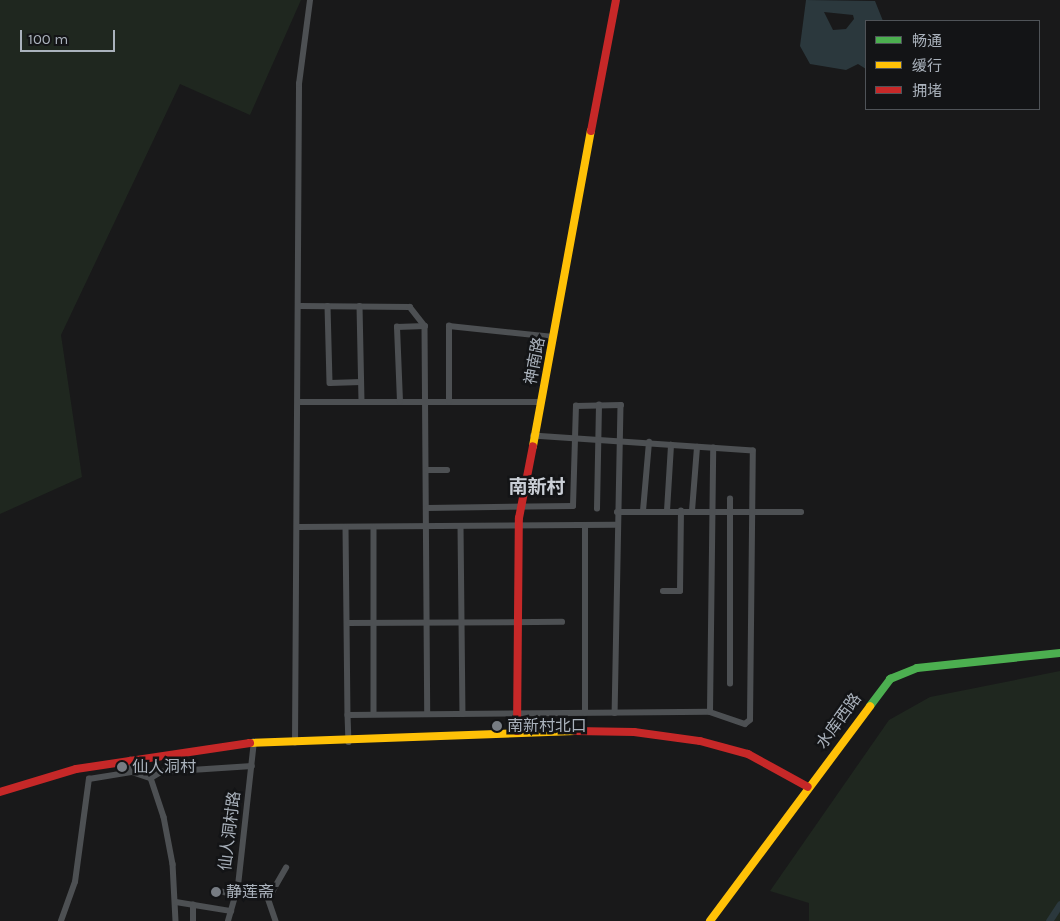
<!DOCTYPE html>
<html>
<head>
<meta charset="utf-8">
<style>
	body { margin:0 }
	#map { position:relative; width:1060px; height:921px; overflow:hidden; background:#19191a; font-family:Karla,"Noto Sans SC",sans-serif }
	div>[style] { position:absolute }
	.green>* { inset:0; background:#1f271f }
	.water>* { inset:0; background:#2b383d }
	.canal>* { height:7px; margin:-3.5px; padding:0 3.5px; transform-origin:3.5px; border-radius:3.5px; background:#2b383d }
	.street>* { height:5.5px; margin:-2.75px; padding:0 2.75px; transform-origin:2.75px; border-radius:2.75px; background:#4d5053 }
	.fast>* { height:8px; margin:-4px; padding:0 4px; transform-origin:4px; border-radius:4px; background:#4caf50 }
	.slow>* { height:8px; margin:-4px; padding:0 4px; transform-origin:4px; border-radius:4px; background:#ffc107 }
	.jam>* { height:8px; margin:-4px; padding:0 4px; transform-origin:4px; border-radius:4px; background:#c62828 }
	.dots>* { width:14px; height:14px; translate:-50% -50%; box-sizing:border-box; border:2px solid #131416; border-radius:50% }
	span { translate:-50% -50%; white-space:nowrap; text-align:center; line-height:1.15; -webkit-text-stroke:5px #131416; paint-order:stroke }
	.street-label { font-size:16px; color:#aab2bc }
	.poi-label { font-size:16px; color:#aab2bc }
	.left { translate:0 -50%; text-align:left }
	.quarter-label { font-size:19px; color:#cbd0d7; font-weight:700 }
	.legend { position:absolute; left:865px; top:20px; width:175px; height:90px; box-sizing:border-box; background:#131416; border:1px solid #4f5358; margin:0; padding:6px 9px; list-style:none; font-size:15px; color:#aab2bc }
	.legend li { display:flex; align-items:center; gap:10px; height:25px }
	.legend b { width:25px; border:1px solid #4f5358 }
	.scale { position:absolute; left:20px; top:30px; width:95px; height:22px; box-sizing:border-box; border:2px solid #aab2bc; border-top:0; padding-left:6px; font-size:15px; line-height:18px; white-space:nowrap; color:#aab2bc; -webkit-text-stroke:4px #131416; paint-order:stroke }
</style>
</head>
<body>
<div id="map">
	<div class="green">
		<i style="clip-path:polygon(0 0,301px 0,250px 115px,180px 84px,61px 335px,82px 477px,0 514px)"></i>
		<i style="clip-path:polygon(1060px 671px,1060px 921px,809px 921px,809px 903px,770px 891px,889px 720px,930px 697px)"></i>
	</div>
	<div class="water">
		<i style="clip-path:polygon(evenodd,806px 0,875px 1px,883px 21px,866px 21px,866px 69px,858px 64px,846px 70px,810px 64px,800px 46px,806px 0,824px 12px,853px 15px,854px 19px,846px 29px,833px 30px,824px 12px)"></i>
	</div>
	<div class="canal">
		<i style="left:1049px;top:921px;width:20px;rotate:-57deg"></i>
	</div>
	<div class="street">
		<i style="left:300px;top:306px;width:110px;rotate:0.5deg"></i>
		<i style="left:410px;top:307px;width:24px;rotate:52deg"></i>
		<i style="left:425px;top:326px;width:388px;rotate:89.6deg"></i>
		<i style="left:328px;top:306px;width:77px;rotate:88.5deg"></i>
		<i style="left:330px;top:383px;width:31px;rotate:-2deg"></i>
		<i style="left:360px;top:306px;width:96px;rotate:88.8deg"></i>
		<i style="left:299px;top:402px;width:242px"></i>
		<i style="left:400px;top:402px;width:75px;rotate:-92.3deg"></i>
		<i style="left:397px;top:327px;width:28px;rotate:-2deg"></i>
		<i style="left:449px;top:402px;width:76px;rotate:-90deg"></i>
		<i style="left:449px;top:326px;width:105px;rotate:6deg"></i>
		<i style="left:427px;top:470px;width:20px"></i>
		<i style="left:427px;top:508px;width:146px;rotate:-0.8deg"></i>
		<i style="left:573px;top:506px;width:100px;rotate:-88.3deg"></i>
		<i style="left:576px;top:406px;width:45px;rotate:-1.3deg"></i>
		<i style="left:621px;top:405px;width:308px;rotate:91.1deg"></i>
		<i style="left:597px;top:509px;width:104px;rotate:-88.9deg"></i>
		<i style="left:643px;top:511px;width:69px;rotate:-85deg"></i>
		<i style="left:667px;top:511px;width:66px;rotate:-86.5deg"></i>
		<i style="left:692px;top:511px;width:64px;rotate:-85.5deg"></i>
		<i style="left:617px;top:512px;width:184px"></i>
		<i style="left:461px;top:526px;width:188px;rotate:89.4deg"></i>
		<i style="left:298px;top:527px;width:317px;rotate:-0.4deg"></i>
		<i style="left:346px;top:527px;width:188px;rotate:89.4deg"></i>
		<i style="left:348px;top:715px;width:362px;rotate:-0.5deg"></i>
		<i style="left:710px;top:712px;width:37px;rotate:19deg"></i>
		<i style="left:745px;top:724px;width:6px;rotate:-39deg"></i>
		<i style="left:750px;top:720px;width:269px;rotate:-89.4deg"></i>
		<i style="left:753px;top:451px;width:220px;rotate:-176.1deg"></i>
		<i style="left:374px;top:527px;width:187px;rotate:90deg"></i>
		<i style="left:663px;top:591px;width:17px"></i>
		<i style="left:680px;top:591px;width:80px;rotate:-89.3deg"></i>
		<i style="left:347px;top:623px;width:215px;rotate:-0.3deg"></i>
		<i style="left:730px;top:684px;width:185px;rotate:-90deg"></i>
		<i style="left:710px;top:712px;width:264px;rotate:-89.3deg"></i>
		<i style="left:585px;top:713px;width:187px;rotate:-90deg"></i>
		<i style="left:348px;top:715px;width:27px;rotate:88deg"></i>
		<i style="left:295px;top:743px;width:659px;rotate:-89.65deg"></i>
		<i style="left:299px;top:84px;width:85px;rotate:-82.5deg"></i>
		<i style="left:132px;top:772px;width:20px;rotate:18deg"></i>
		<i style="left:151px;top:778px;width:41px;rotate:71.6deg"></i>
		<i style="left:164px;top:817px;width:48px;rotate:79.2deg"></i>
		<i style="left:173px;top:864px;width:57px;rotate:87deg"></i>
		<i style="left:151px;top:778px;width:12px;rotate:-31deg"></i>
		<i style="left:161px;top:772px;width:91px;rotate:-3.8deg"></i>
		<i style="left:238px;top:886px;width:35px;rotate:10deg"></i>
		<i style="left:272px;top:892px;width:28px;rotate:-60deg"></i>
		<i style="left:218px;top:891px;width:17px;rotate:10deg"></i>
		<i style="left:266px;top:892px;width:31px;rotate:71deg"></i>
		<i style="left:176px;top:902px;width:56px;rotate:9.3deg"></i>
		<i style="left:61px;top:921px;width:41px;rotate:-70.3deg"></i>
		<i style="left:75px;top:882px;width:104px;rotate:-82.3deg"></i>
		<i style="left:89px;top:779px;width:44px;rotate:-9.2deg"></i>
		<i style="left:132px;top:772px;width:12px;rotate:-99deg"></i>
		<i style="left:193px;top:921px;width:16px;rotate:-90deg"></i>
		<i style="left:228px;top:921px;width:36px;rotate:-74deg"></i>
		<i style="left:238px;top:886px;width:145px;rotate:-83.7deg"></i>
	</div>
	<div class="fast">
		<i style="left:870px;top:706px;width:34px;rotate:-53deg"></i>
		<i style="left:890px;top:679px;width:29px;rotate:-22deg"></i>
		<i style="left:917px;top:668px;width:144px;rotate:-6deg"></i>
	</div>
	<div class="slow">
		<i style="left:533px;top:446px;width:320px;rotate:-79.6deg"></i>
		<i style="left:250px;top:743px;width:325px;rotate:-2.1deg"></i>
		<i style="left:710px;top:921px;width:268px;rotate:-53.3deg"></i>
	</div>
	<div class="jam">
		<i style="left:591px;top:131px;width:133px;rotate:-79.2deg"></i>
		<i style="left:517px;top:731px;width:213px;rotate:-89.5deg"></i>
		<i style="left:519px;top:518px;width:73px;rotate:-79deg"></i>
		<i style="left:575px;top:731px;width:59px;rotate:1deg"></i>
		<i style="left:634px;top:732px;width:67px;rotate:7.8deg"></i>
		<i style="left:700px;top:741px;width:50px;rotate:15.2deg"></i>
		<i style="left:748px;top:754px;width:68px;rotate:28.8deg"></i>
		<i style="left:0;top:792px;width:79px;rotate:-16.8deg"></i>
		<i style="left:76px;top:769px;width:176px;rotate:-8.5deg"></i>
	</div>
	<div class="dots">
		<i style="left:497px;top:726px;background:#777c83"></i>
		<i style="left:122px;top:767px;background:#777c83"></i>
		<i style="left:216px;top:892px;background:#777c83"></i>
	</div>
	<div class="street-label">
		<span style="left:535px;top:361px;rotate:-79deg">神南路</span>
		<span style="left:839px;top:721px;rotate:-54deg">水库西路</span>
		<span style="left:230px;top:831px;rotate:-83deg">仙人洞村路</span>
	</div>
	<div class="poi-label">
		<span class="left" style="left:507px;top:726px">南新村北口</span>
		<span class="left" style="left:132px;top:767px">仙人洞村</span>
		<span class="left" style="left:226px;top:892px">静莲斋</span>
	</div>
	<div class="quarter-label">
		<span style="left:537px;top:488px">南新村</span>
	</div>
	<ul class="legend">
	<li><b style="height:6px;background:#4caf50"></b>畅通</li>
	<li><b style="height:6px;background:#ffc107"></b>缓行</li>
	<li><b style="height:6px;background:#c62828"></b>拥堵</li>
	</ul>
	<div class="scale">100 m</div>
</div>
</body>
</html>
